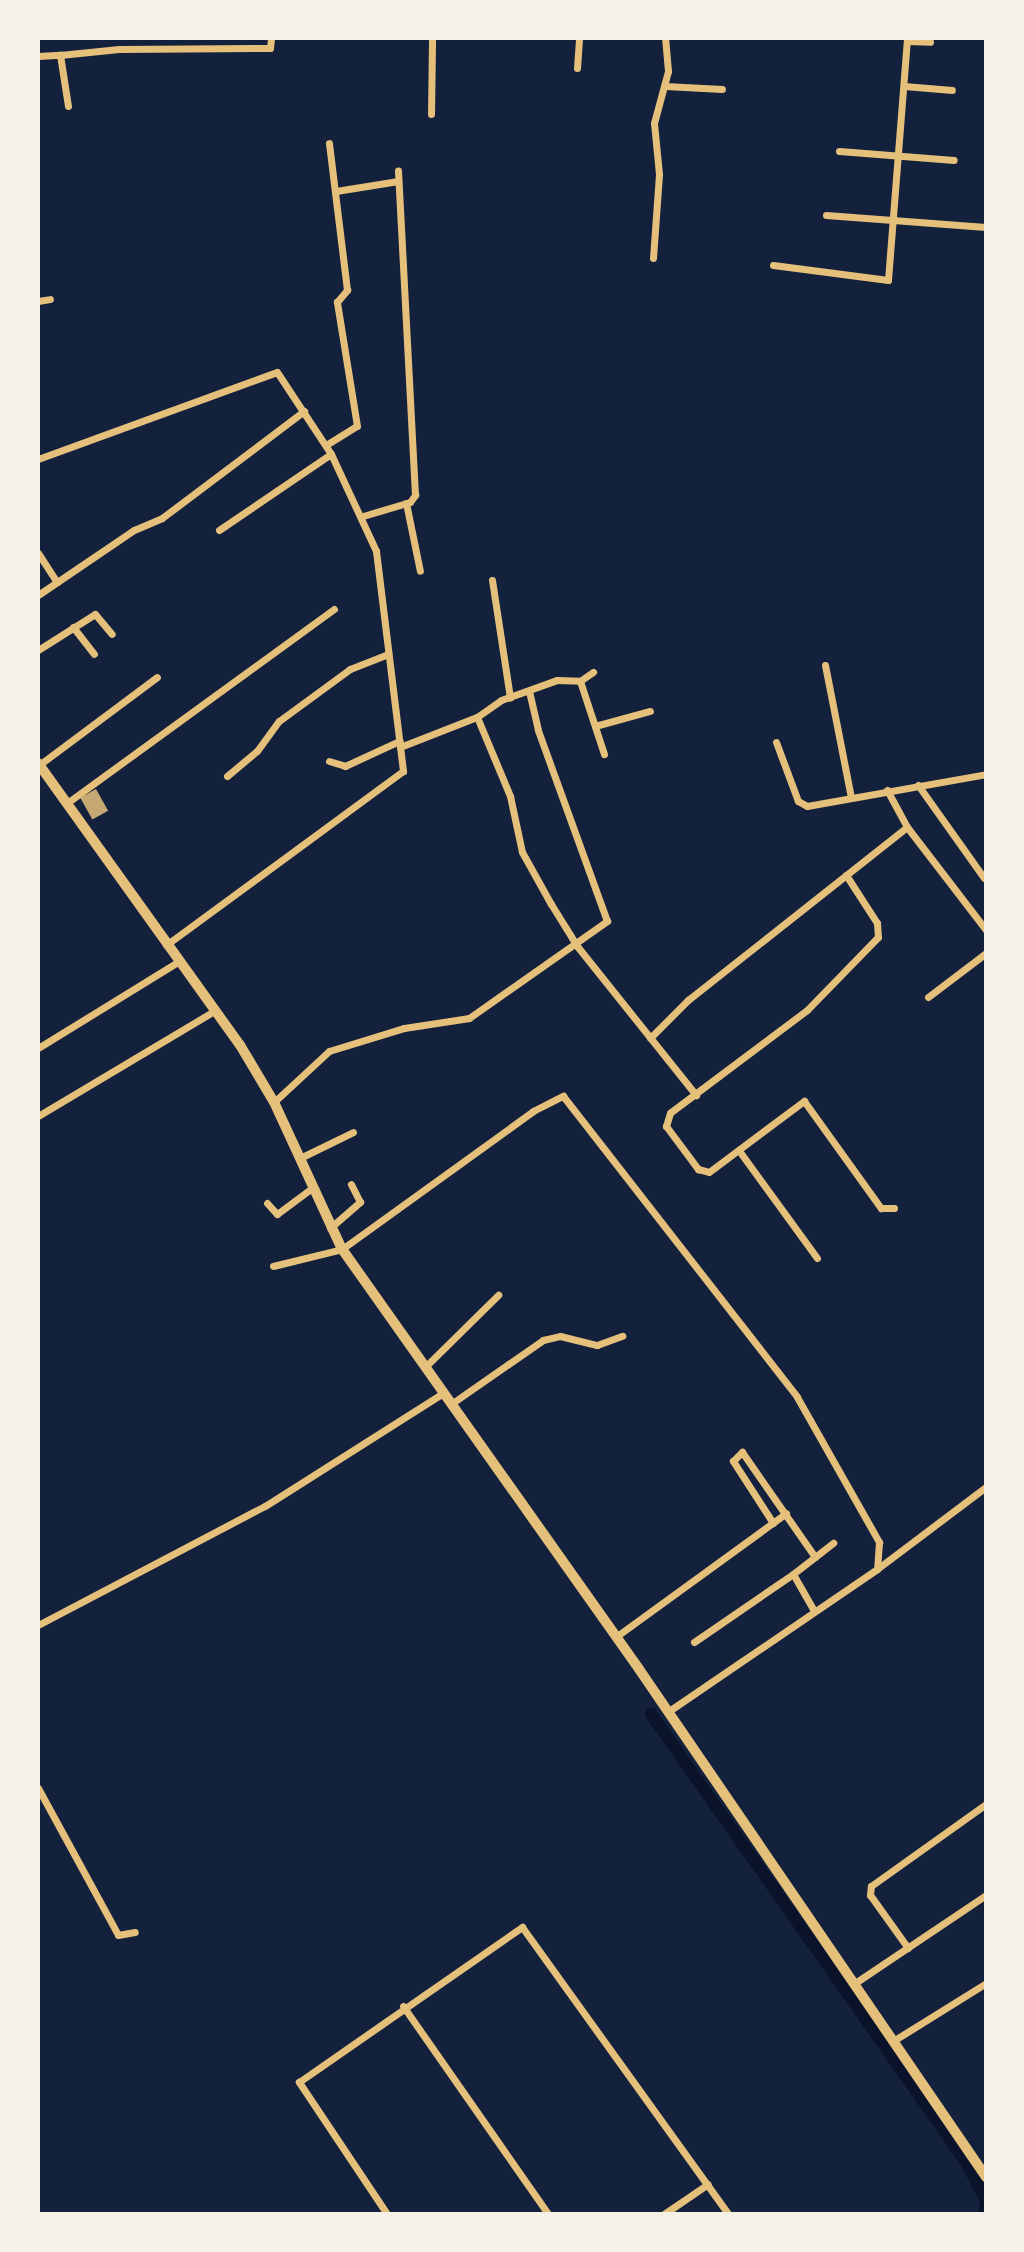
<!DOCTYPE html>
<html>
<head>
<meta charset="utf-8">
<style>
	body { margin:0 }
	#map { position:relative; width:1024px; height:2252px; overflow:hidden; background:#14213d; font-family:"Asap Condensed",sans-serif }
	div>[style] { position:absolute }
	.canal>* { height:12px; margin:-6px; padding:0 6px; transform-origin:6px; border-radius:6px; background:#0b132b }
	.building>* { inset:0; background:#c6a872; transform-origin:0 0 }
	.minor>* { height:7px; margin:-3.5px; padding:0 3.5px; transform-origin:3.5px; border-radius:3.5px; background:#e5c07b }
	.secondary>* { height:10px; margin:-5px; padding:0 5px; transform-origin:5px; border-radius:5px; background:#e5c07b }
	span { translate:-50% -50%; white-space:nowrap; text-align:center; line-height:1.15; -webkit-text-stroke:6px #f6f1e7; paint-order:stroke }
	.frame { position:absolute; inset:0; border:40px solid #f6f1e7; pointer-events:none }
</style>
</head>
<body>
<div id="map">
	<div class="canal">
		<i style="left:651px;top:1714px;width:548px;rotate:54.89deg"></i>
		<i style="left:966px;top:2162px;width:44px;rotate:62.9deg"></i>
		<i style="left:984px;top:2214px;width:9px;rotate:-77deg"></i>
	</div>
	<div class="building">
		<i style="left:96px;top:789px;width:25px;height:18px;rotate:61deg"></i>
	</div>
	<div class="minor">
		<i style="left:907px;top:41px;width:23px;rotate:2deg"></i>
		<i style="left:38px;top:56px;width:22px;rotate:-3deg"></i>
		<i style="left:577px;top:68px;width:30px;rotate:-86deg"></i>
		<i style="left:665px;top:86px;width:57px;rotate:3deg"></i>
		<i style="left:904px;top:86px;width:48px;rotate:4.8deg"></i>
		<i style="left:68px;top:106px;width:52px;rotate:-98.9deg"></i>
		<i style="left:60px;top:55px;width:59px;rotate:-5.8deg"></i>
		<i style="left:119px;top:49px;width:151px;rotate:-0.4deg"></i>
		<i style="left:270px;top:48px;width:10px;rotate:-84deg"></i>
		<i style="left:431px;top:114px;width:76px;rotate:-89.2deg"></i>
		<i style="left:839px;top:151px;width:115px;rotate:4.5deg"></i>
		<i style="left:336px;top:191px;width:63px;rotate:-9.2deg"></i>
		<i style="left:826px;top:215px;width:160px;rotate:4.3deg"></i>
		<i style="left:653px;top:258px;width:84px;rotate:-85.9deg"></i>
		<i style="left:659px;top:174px;width:51px;rotate:-95.6deg"></i>
		<i style="left:654px;top:123px;width:54px;rotate:-74.9deg"></i>
		<i style="left:668px;top:71px;width:33px;rotate:-95deg"></i>
		<i style="left:773px;top:265px;width:116px;rotate:7.4deg"></i>
		<i style="left:888px;top:280px;width:243px;rotate:-85.5deg"></i>
		<i style="left:38px;top:301px;width:12px;rotate:-9deg"></i>
		<i style="left:326px;top:445px;width:36px;rotate:-32deg"></i>
		<i style="left:357px;top:426px;width:126px;rotate:-99.2deg"></i>
		<i style="left:337px;top:302px;width:16px;rotate:-50deg"></i>
		<i style="left:347px;top:290px;width:148px;rotate:-97deg"></i>
		<i style="left:38px;top:459px;width:254px;rotate:-20deg"></i>
		<i style="left:277px;top:372px;width:98px;rotate:56.6deg"></i>
		<i style="left:331px;top:454px;width:107px;rotate:65.1deg"></i>
		<i style="left:376px;top:551px;width:222px;rotate:83deg"></i>
		<i style="left:403px;top:771px;width:294px;rotate:143.7deg"></i>
		<i style="left:406px;top:503px;width:69px;rotate:78.4deg"></i>
		<i style="left:363px;top:516px;width:49px;rotate:-16.6deg"></i>
		<i style="left:410px;top:502px;width:9px;rotate:-54deg"></i>
		<i style="left:415px;top:495px;width:325px;rotate:-93deg"></i>
		<i style="left:219px;top:530px;width:135px;rotate:-34.2deg"></i>
		<i style="left:38px;top:553px;width:35px;rotate:57deg"></i>
		<i style="left:492px;top:580px;width:119px;rotate:81.3deg"></i>
		<i style="left:38px;top:595px;width:116px;rotate:-34.1deg"></i>
		<i style="left:134px;top:530px;width:30px;rotate:-23deg"></i>
		<i style="left:162px;top:518px;width:178px;rotate:-37deg"></i>
		<i style="left:73px;top:627px;width:34px;rotate:52deg"></i>
		<i style="left:38px;top:650px;width:67px;rotate:-32.3deg"></i>
		<i style="left:95px;top:614px;width:26px;rotate:50deg"></i>
		<i style="left:825px;top:665px;width:135px;rotate:78.9deg"></i>
		<i style="left:580px;top:681px;width:77px;rotate:71.8deg"></i>
		<i style="left:477px;top:717px;width:86px;rotate:67.3deg"></i>
		<i style="left:510px;top:796px;width:57px;rotate:77.9deg"></i>
		<i style="left:522px;top:852px;width:60px;rotate:60.9deg"></i>
		<i style="left:551px;top:904px;width:49px;rotate:58.2deg"></i>
		<i style="left:577px;top:946px;width:191px;rotate:51.4deg"></i>
		<i style="left:595px;top:726px;width:57px;rotate:-15.3deg"></i>
		<i style="left:776px;top:742px;width:63px;rotate:69.6deg"></i>
		<i style="left:798px;top:801px;width:10px;rotate:29deg"></i>
		<i style="left:807px;top:806px;width:182px;rotate:-10.1deg"></i>
		<i style="left:400px;top:747px;width:83px;rotate:-21.3deg"></i>
		<i style="left:477px;top:717px;width:29px;rotate:-35deg"></i>
		<i style="left:501px;top:700px;width:59px;rotate:-19.7deg"></i>
		<i style="left:557px;top:680px;width:23px;rotate:2deg"></i>
		<i style="left:580px;top:681px;width:16px;rotate:-35deg"></i>
		<i style="left:329px;top:761px;width:17px;rotate:17deg"></i>
		<i style="left:345px;top:766px;width:60px;rotate:-24.8deg"></i>
		<i style="left:39px;top:765px;width:147px;rotate:-36.7deg"></i>
		<i style="left:227px;top:776px;width:39px;rotate:-40deg"></i>
		<i style="left:257px;top:751px;width:37px;rotate:-54deg"></i>
		<i style="left:279px;top:721px;width:88px;rotate:-36.2deg"></i>
		<i style="left:350px;top:669px;width:41px;rotate:-21.5deg"></i>
		<i style="left:918px;top:785px;width:114px;rotate:54.6deg"></i>
		<i style="left:887px;top:790px;width:42px;rotate:61.6deg"></i>
		<i style="left:907px;top:827px;width:130px;rotate:52.5deg"></i>
		<i style="left:67px;top:803px;width:330px;rotate:-36deg"></i>
		<i style="left:846px;top:875px;width:57px;rotate:57.1deg"></i>
		<i style="left:877px;top:923px;width:14px;rotate:86deg"></i>
		<i style="left:878px;top:937px;width:102px;rotate:134.2deg"></i>
		<i style="left:807px;top:1010px;width:171px;rotate:143.1deg"></i>
		<i style="left:670px;top:1113px;width:14px;rotate:107deg"></i>
		<i style="left:666px;top:1126px;width:54px;rotate:53.3deg"></i>
		<i style="left:698px;top:1169px;width:11px;rotate:15deg"></i>
		<i style="left:709px;top:1172px;width:119px;rotate:-36.8deg"></i>
		<i style="left:804px;top:1101px;width:132px;rotate:54.3deg"></i>
		<i style="left:881px;top:1208px;width:13px"></i>
		<i style="left:928px;top:997px;width:73px;rotate:-37.2deg"></i>
		<i style="left:650px;top:1038px;width:54px;rotate:-45deg"></i>
		<i style="left:688px;top:1000px;width:279px;rotate:-38.3deg"></i>
		<i style="left:38px;top:1048px;width:164px;rotate:-31.6deg"></i>
		<i style="left:274px;top:1102px;width:75px;rotate:-42.8deg"></i>
		<i style="left:329px;top:1051px;width:78px;rotate:-17deg"></i>
		<i style="left:404px;top:1028px;width:66px;rotate:-8.7deg"></i>
		<i style="left:469px;top:1018px;width:169px;rotate:-35.1deg"></i>
		<i style="left:607px;top:921px;width:203px;rotate:-109.9deg"></i>
		<i style="left:538px;top:730px;width:40px;rotate:-103deg"></i>
		<i style="left:38px;top:1116px;width:205px;rotate:-30.8deg"></i>
		<i style="left:740px;top:1152px;width:131px;rotate:54deg"></i>
		<i style="left:300px;top:1158px;width:59px;rotate:-26.1deg"></i>
		<i style="left:267px;top:1203px;width:15px;rotate:48deg"></i>
		<i style="left:277px;top:1214px;width:44px;rotate:-36.6deg"></i>
		<i style="left:330px;top:1228px;width:40px;rotate:-41deg"></i>
		<i style="left:360px;top:1202px;width:20px;rotate:-117deg"></i>
		<i style="left:273px;top:1266px;width:71px;rotate:-13.8deg"></i>
		<i style="left:342px;top:1249px;width:236px;rotate:-35.8deg"></i>
		<i style="left:533px;top:1111px;width:34px;rotate:-27deg"></i>
		<i style="left:563px;top:1096px;width:381px;rotate:52.1deg"></i>
		<i style="left:797px;top:1397px;width:167px;rotate:60.5deg"></i>
		<i style="left:879px;top:1542px;width:27px;rotate:94deg"></i>
		<i style="left:425px;top:1367px;width:103px;rotate:-44.6deg"></i>
		<i style="left:451px;top:1404px;width:112px;rotate:-34.8deg"></i>
		<i style="left:543px;top:1340px;width:17px;rotate:-13deg"></i>
		<i style="left:560px;top:1336px;width:38px;rotate:14deg"></i>
		<i style="left:597px;top:1345px;width:27px;rotate:-20deg"></i>
		<i style="left:773px;top:1523px;width:74px;rotate:-122.8deg"></i>
		<i style="left:733px;top:1461px;width:13px;rotate:-45deg"></i>
		<i style="left:742px;top:1452px;width:128px;rotate:55.2deg"></i>
		<i style="left:813px;top:1609px;width:40px;rotate:-119.7deg"></i>
		<i style="left:793px;top:1574px;width:51px;rotate:-37.8deg"></i>
		<i style="left:38px;top:1625px;width:256px;rotate:-27.7deg"></i>
		<i style="left:265px;top:1506px;width:211px;rotate:-32.4deg"></i>
		<i style="left:617px;top:1636px;width:209px;rotate:-36deg"></i>
		<i style="left:694px;top:1642px;width:120px;rotate:-34.5deg"></i>
		<i style="left:669px;top:1711px;width:252px;rotate:-34.3deg"></i>
		<i style="left:877px;top:1569px;width:136px;rotate:-37deg"></i>
		<i style="left:38px;top:1788px;width:167px;rotate:61.4deg"></i>
		<i style="left:118px;top:1935px;width:17px;rotate:-10deg"></i>
		<i style="left:908px;top:1948px;width:65px;rotate:-125.6deg"></i>
		<i style="left:870px;top:1895px;width:9px;rotate:-84deg"></i>
		<i style="left:871px;top:1886px;width:141px;rotate:-35.5deg"></i>
		<i style="left:855px;top:1983px;width:158px;rotate:-33.9deg"></i>
		<i style="left:403px;top:2006px;width:254px;rotate:55.1deg"></i>
		<i style="left:893px;top:2041px;width:110px;rotate:-31.9deg"></i>
		<i style="left:387px;top:2214px;width:159px;rotate:-123.7deg"></i>
		<i style="left:299px;top:2082px;width:272px;rotate:-34.8deg"></i>
		<i style="left:522px;top:1927px;width:353px;rotate:54.3deg"></i>
		<i style="left:664px;top:2214px;width:53px;rotate:-34.3deg"></i>
	</div>
	<div class="secondary">
		<i style="left:38px;top:763px;width:347px;rotate:54.4deg"></i>
		<i style="left:240px;top:1045px;width:66px;rotate:59.2deg"></i>
		<i style="left:274px;top:1102px;width:162px;rotate:65.2deg"></i>
		<i style="left:342px;top:1249px;width:514px;rotate:54.73deg"></i>
		<i style="left:639px;top:1669px;width:615px;rotate:55.66deg"></i>
	</div>
	<div class="frame"></div>
</div>
</body>
</html>
